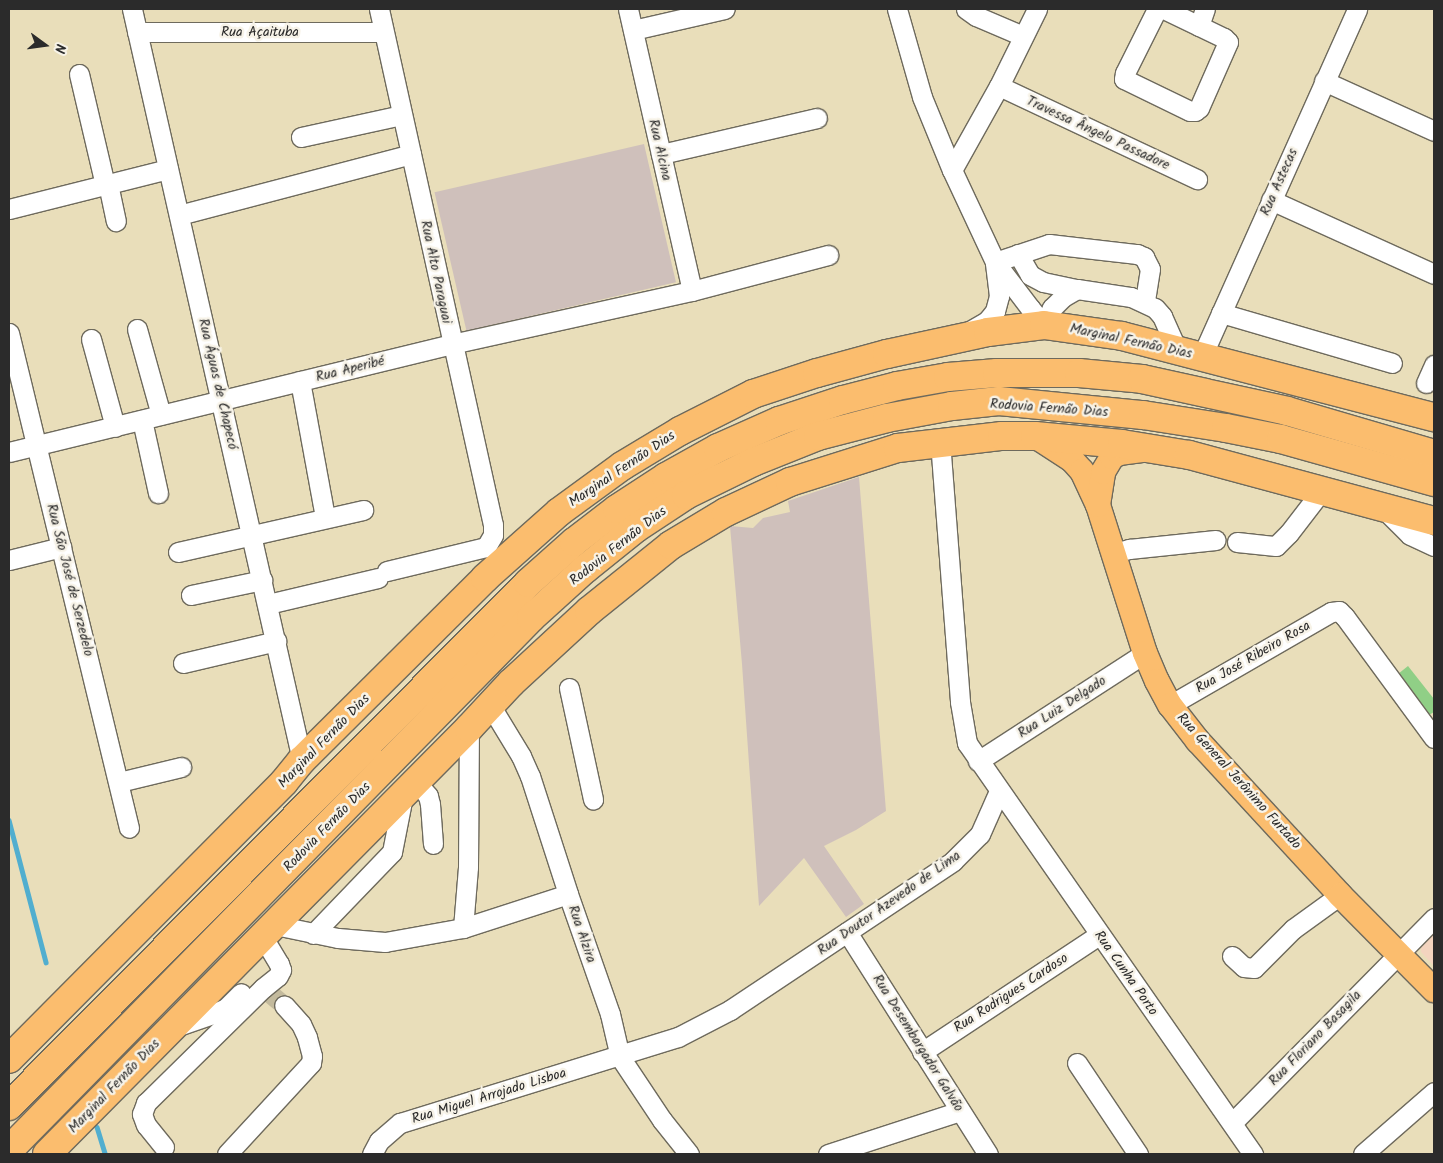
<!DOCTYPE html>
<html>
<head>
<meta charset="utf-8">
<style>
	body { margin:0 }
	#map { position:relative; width:1443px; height:1163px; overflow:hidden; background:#e9deba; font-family:Kalam,sans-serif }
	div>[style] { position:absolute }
	.built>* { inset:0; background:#f3d4bf }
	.industrial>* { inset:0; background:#cfc0bb; transform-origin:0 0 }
	.green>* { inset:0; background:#90cf86 }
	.stream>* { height:4.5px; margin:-2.25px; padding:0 2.25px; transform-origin:2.25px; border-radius:2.25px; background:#51aecf }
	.minor-tunnel>* { height:19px; margin-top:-9.5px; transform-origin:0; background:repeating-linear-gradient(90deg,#c3ba9d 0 19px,transparent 0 28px) }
	.roads { filter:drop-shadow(1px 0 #6e6a5d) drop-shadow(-1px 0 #6e6a5d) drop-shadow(0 1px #6e6a5d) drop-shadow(0 -1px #6e6a5d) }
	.minor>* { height:19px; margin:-9.5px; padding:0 9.5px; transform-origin:9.5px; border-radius:9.5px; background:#fff }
	.major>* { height:24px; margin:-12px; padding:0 12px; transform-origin:12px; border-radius:12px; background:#fbbd6e }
	.highway>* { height:28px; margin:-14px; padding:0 14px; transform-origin:14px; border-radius:14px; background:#fbbd6e }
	span { translate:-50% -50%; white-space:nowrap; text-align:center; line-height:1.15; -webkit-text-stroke:5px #f7f3e8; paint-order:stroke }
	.street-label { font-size:14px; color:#2b2b2b }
	.frame { position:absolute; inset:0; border:10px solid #2b2b2b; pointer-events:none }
	.north { position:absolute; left:20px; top:20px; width:50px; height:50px; -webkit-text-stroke:4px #f7f3e8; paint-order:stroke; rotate:104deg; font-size:14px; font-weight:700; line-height:20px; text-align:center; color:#2b2b2b }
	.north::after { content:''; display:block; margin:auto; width:18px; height:22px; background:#2b2b2b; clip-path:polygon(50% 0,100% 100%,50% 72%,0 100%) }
</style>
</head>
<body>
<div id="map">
	<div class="built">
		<i style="clip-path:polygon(1434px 932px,1434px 966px,1421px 952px,1421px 948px)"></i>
	</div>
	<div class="industrial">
		<i style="left:644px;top:144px;width:142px;height:215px;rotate:77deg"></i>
		<i style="clip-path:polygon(859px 477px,886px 811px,856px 830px,824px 846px,864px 904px,846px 917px,804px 858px,759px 906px,742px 664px,730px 526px,753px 528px,763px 518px,790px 512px,788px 501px)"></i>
	</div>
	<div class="green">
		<i style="clip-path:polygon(1408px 666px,1434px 699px,1434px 712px,1429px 715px,1398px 674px)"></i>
	</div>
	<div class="stream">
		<i style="left:9px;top:820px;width:147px;rotate:75.4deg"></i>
		<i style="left:97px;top:1127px;width:28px;rotate:73deg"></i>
	</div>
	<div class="minor-tunnel">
		<i style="left:265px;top:989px;width:25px;rotate:40deg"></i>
	</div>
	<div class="roads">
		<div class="minor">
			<i style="left:132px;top:9px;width:770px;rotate:77.25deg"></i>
			<i style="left:379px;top:9px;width:528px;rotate:77.54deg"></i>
			<i style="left:493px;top:525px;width:10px;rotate:90deg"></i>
			<i style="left:493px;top:535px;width:14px;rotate:120deg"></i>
			<i style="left:486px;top:547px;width:102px;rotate:166.4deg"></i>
			<i style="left:628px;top:9px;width:289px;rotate:77.2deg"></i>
			<i style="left:897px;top:9px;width:91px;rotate:74.1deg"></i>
			<i style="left:922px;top:97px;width:79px;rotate:67.7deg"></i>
			<i style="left:952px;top:170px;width:102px;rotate:64.9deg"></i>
			<i style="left:995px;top:262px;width:58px;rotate:52.7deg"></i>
			<i style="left:1030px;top:308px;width:22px;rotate:51deg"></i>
			<i style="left:1044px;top:325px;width:19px;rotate:-65deg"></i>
			<i style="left:1052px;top:308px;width:16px;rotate:-45deg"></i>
			<i style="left:1063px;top:297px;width:16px;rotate:-30deg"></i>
			<i style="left:1077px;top:289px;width:55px;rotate:8.4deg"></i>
			<i style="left:1131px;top:297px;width:26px;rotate:25deg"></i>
			<i style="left:1155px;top:308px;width:11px;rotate:49deg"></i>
			<i style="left:1162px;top:316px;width:37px;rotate:66deg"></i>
			<i style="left:966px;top:9px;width:12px;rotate:35deg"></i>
			<i style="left:976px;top:16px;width:51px;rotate:23.1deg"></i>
			<i style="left:1157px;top:9px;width:72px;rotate:116.6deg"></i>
			<i style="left:1125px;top:73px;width:6px;rotate:99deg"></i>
			<i style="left:1124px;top:79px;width:73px;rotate:25.9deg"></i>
			<i style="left:1190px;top:111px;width:5px"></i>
			<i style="left:1195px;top:111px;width:5px;rotate:-37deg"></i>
			<i style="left:1199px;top:108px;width:72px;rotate:-66.3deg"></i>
			<i style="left:1228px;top:42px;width:6px;rotate:-135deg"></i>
			<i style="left:1224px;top:38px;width:67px;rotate:-154.2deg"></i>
			<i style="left:1199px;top:26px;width:18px;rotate:-71deg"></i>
			<i style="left:633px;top:30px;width:94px;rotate:-12.9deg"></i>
			<i style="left:137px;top:32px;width:246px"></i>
			<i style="left:79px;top:74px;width:114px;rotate:76.8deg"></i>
			<i style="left:1324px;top:81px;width:121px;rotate:24.4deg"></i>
			<i style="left:999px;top:86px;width:219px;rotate:25.2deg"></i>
			<i style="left:301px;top:137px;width:103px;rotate:-12.3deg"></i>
			<i style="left:661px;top:154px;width:160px;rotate:-13deg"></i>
			<i style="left:952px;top:170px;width:96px;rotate:-60.8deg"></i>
			<i style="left:999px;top:86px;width:86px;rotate:-63.7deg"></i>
			<i style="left:108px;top:184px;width:38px;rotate:78deg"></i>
			<i style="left:1271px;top:200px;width:179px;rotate:24.4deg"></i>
			<i style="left:9px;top:209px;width:164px;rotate:-14.1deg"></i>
			<i style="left:179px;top:215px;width:240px;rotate:-14.7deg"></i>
			<i style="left:1018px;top:254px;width:24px;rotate:60deg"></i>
			<i style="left:1030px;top:275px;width:15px;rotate:28deg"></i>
			<i style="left:1043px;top:282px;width:35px;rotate:12deg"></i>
			<i style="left:995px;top:262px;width:57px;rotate:-18.4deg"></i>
			<i style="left:1049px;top:244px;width:89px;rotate:6.5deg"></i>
			<i style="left:1137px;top:254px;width:8px;rotate:23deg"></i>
			<i style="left:1144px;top:257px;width:13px;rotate:63deg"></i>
			<i style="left:1150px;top:269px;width:33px;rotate:99deg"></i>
			<i style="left:1221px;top:313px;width:178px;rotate:16.3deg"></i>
			<i style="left:137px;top:329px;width:89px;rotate:74.4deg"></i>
			<i style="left:968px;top:332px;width:22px;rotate:-30deg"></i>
			<i style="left:987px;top:321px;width:13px;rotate:-51deg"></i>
			<i style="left:995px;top:311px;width:16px;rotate:-75deg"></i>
			<i style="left:999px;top:296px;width:32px;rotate:-97deg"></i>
			<i style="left:9px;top:333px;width:509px;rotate:76.37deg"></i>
			<i style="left:91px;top:339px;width:91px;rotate:74.7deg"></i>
			<i style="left:1202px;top:356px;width:380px;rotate:-65.9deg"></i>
			<i style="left:300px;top:381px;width:138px;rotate:79.6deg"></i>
			<i style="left:1426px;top:383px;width:20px;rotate:-66deg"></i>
			<i style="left:142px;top:420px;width:75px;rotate:77.6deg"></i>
			<i style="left:940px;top:441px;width:262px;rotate:85.6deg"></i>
			<i style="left:960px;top:702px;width:42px;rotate:80.3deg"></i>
			<i style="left:967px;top:743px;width:501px;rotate:55.17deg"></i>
			<i style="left:9px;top:452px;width:456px;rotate:-13.7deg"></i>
			<i style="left:452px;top:344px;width:246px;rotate:-12.5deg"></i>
			<i style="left:692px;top:291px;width:141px;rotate:-14.8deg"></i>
			<i style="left:1383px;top:508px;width:38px;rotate:45deg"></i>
			<i style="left:1410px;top:535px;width:26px;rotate:25deg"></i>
			<i style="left:1237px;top:542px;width:39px;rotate:6deg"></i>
			<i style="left:1276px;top:546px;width:18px;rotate:-45deg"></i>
			<i style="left:1289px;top:533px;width:54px;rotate:-52.5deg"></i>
			<i style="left:178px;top:552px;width:190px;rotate:-12.8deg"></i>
			<i style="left:1114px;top:553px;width:16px;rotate:-15deg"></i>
			<i style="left:1129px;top:549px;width:87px;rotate:-5.9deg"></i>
			<i style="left:9px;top:560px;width:54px;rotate:-14deg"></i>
			<i style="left:191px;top:595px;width:73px;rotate:-11.9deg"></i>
			<i style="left:268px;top:604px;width:113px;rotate:-13.3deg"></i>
			<i style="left:183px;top:663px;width:96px;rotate:-13.3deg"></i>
			<i style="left:569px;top:688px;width:114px;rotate:77.8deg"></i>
			<i style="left:490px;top:705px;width:60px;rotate:58.7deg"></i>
			<i style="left:521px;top:756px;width:22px;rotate:66deg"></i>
			<i style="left:530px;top:776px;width:124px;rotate:72.1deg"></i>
			<i style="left:568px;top:894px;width:127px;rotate:70.7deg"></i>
			<i style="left:610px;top:1014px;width:44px;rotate:76.9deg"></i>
			<i style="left:620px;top:1057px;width:76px;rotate:56.3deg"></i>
			<i style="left:662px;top:1120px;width:43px;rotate:51.5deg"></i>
			<i style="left:1170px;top:705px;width:186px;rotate:-30deg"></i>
			<i style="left:1331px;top:612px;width:8px;rotate:-7deg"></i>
			<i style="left:1339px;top:611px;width:8px;rotate:45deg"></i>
			<i style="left:1345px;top:617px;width:150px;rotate:53.7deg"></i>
			<i style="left:978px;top:761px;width:199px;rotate:-32.9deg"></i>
			<i style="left:119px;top:782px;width:64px;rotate:-13.6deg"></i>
			<i style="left:416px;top:782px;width:18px;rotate:49deg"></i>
			<i style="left:428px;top:796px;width:8px;rotate:76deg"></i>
			<i style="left:430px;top:804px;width:40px;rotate:85.7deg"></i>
			<i style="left:275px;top:925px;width:64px;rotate:11.7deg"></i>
			<i style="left:338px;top:938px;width:47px;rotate:4.9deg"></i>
			<i style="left:385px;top:942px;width:79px;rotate:-10.2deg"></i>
			<i style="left:463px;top:928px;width:61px;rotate:-85.3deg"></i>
			<i style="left:468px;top:867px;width:139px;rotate:-89.6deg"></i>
			<i style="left:463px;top:928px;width:110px;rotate:-17.9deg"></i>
			<i style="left:847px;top:932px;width:263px;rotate:57.6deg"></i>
			<i style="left:313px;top:934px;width:114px;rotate:-46.1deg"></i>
			<i style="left:392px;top:852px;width:57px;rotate:-78.9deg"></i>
			<i style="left:1232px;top:956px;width:16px;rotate:43deg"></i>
			<i style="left:1244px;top:967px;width:10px;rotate:6deg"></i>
			<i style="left:1254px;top:968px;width:55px;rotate:-45deg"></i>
			<i style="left:1293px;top:929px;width:58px;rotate:-35.9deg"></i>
			<i style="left:178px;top:1026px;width:39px;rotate:-19deg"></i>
			<i style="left:215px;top:1013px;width:12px;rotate:-24deg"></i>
			<i style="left:226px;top:1008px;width:21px;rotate:-45deg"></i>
			<i style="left:922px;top:1052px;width:212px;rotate:-33.5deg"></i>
			<i style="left:1077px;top:1063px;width:110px;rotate:56.2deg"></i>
			<i style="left:1232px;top:1123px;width:288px;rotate:-45.4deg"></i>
			<i style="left:164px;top:1147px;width:28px;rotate:-129deg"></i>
			<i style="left:146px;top:1125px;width:12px;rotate:-110deg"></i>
			<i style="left:142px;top:1114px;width:12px;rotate:-70deg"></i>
			<i style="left:146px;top:1103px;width:164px;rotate:-44.5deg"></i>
			<i style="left:263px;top:988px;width:19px;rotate:-39deg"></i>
			<i style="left:278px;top:976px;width:7px;rotate:-63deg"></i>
			<i style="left:281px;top:970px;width:6px;rotate:-108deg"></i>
			<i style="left:279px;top:964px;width:31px;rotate:-121deg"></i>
			<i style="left:227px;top:1154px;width:124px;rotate:-47.3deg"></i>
			<i style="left:311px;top:1063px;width:7px;rotate:-82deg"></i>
			<i style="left:312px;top:1056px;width:20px;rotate:-105deg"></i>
			<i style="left:307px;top:1037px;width:14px;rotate:-115deg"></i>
			<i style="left:301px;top:1024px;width:25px;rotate:-132deg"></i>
			<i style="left:372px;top:1154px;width:15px;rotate:-62deg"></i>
			<i style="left:379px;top:1141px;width:28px;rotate:-41deg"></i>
			<i style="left:400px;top:1123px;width:291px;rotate:-17.2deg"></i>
			<i style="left:678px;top:1037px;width:59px;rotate:-27.4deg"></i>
			<i style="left:730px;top:1010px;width:268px;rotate:-33.7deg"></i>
			<i style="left:953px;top:861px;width:38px;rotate:-45deg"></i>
			<i style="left:980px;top:834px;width:47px;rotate:-66.2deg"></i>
			<i style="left:828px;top:1154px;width:139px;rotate:-18deg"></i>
			<i style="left:1363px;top:1154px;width:94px;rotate:-41.1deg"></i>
		</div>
		<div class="major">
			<i style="left:1035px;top:436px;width:44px;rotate:33deg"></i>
			<i style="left:1072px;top:460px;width:15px;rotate:48deg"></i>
			<i style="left:1082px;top:471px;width:38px;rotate:65deg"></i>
			<i style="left:1098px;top:505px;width:155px;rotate:72.4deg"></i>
			<i style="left:1145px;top:653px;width:30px;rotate:67deg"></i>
			<i style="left:1157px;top:681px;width:27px;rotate:62deg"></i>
			<i style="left:1170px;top:705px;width:46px;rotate:52.1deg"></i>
			<i style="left:1198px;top:741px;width:209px;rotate:47.3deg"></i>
			<i style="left:1340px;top:895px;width:134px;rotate:45.3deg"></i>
			<i style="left:1098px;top:505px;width:33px;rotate:-81deg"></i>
			<i style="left:1103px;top:472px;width:17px;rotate:-59deg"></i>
			<i style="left:1112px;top:457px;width:8px;rotate:-30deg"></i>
			<i style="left:1119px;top:453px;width:25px;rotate:-7deg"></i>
		</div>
		<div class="highway">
			<i style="left:9px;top:1059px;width:390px;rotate:-45.2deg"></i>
			<i style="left:284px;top:782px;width:28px;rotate:-51deg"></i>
			<i style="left:302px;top:760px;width:258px;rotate:-44.8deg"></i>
			<i style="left:485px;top:578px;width:99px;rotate:-41.7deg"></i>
			<i style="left:559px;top:512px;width:78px;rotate:-36.1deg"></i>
			<i style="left:622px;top:466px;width:68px;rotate:-31.1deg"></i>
			<i style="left:680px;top:431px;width:82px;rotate:-26.9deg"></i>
			<i style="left:753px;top:394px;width:67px;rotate:-18.2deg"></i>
			<i style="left:817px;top:373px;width:73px;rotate:-15.2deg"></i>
			<i style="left:887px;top:354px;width:103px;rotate:-12.3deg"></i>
			<i style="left:988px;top:332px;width:56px;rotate:-7.1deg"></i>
			<i style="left:1044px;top:325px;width:79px;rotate:8deg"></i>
			<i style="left:1122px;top:336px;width:322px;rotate:14.6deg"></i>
			<i style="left:9px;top:1106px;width:737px;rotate:-45.22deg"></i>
			<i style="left:528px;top:583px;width:62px;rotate:-41.7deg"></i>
			<i style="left:574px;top:542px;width:54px;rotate:-37.5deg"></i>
			<i style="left:617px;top:509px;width:59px;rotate:-33.1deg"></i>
			<i style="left:666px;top:477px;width:60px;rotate:-29.1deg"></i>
			<i style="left:718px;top:448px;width:67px;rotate:-23.9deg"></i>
			<i style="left:779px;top:421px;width:67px;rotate:-18.2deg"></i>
			<i style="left:843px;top:400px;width:56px;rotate:-14.5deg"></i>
			<i style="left:897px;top:386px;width:52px;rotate:-10deg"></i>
			<i style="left:948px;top:377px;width:49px;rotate:-4.7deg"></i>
			<i style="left:997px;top:373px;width:82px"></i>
			<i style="left:1079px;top:373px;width:63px;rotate:5.4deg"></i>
			<i style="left:1142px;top:379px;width:148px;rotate:12.4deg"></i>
			<i style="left:1287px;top:411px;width:153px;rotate:16.3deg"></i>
			<i style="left:9px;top:1150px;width:745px;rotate:-45.54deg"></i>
			<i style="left:531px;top:618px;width:73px;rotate:-42.2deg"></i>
			<i style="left:585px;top:569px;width:65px;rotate:-38.8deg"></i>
			<i style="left:636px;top:528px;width:60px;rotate:-33.4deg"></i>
			<i style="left:686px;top:495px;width:75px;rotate:-26.2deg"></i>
			<i style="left:753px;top:462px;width:70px;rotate:-21.8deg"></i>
			<i style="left:818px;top:436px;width:71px;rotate:-14.6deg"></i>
			<i style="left:887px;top:418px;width:66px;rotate:-10.5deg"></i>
			<i style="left:952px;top:406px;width:47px;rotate:-6.1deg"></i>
			<i style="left:999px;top:401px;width:145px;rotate:5.6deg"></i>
			<i style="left:1143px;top:415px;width:84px;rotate:8.9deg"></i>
			<i style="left:1226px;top:428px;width:56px;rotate:11.3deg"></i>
			<i style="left:1281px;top:439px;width:159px;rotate:15.7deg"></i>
			<i style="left:47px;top:1154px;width:600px;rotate:-45.27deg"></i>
			<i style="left:469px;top:728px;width:62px;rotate:-47deg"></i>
			<i style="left:511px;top:683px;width:106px;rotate:-42.7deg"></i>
			<i style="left:589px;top:611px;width:105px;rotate:-38.8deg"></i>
			<i style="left:671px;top:545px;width:64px;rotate:-31deg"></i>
			<i style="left:726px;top:512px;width:71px;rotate:-25.1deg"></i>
			<i style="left:790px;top:482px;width:113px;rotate:-17.5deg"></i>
			<i style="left:898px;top:448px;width:105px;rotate:-6.6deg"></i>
			<i style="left:1002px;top:436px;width:33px"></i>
			<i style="left:1035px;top:436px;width:87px;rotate:5.3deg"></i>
			<i style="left:1122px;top:444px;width:68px;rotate:9.3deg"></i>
			<i style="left:1189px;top:455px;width:254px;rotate:15.1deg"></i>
		</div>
	</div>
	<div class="street-label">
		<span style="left:260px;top:32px">Rua Açaituba</span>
		<span style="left:1098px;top:133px;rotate:25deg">Travessa Ângelo Passadore</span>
		<span style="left:660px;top:150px;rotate:77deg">Rua Alcina</span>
		<span style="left:1279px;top:182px;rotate:-66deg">Rua Astecas</span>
		<span style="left:436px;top:272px;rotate:78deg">Rua Alto Paraguai</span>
		<span style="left:1131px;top:341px;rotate:12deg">Marginal Fernão Dias</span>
		<span style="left:350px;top:369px;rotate:-14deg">Rua Aperibé</span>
		<span style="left:218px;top:384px;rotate:77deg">Rua Águas de Chapecó</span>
		<span style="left:1049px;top:408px;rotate:4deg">Rodovia Fernão Dias</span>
		<span style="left:622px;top:469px;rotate:-34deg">Marginal Fernão Dias</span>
		<span style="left:618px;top:546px;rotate:-38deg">Rodovia Fernão Dias</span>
		<span style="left:70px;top:580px;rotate:76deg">Rua São José de Serzedelo</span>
		<span style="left:1253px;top:657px;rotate:-30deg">Rua José Ribeiro Rosa</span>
		<span style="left:1062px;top:707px;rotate:-33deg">Rua Luiz Delgado</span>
		<span style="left:324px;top:741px;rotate:-46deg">Marginal Fernão Dias</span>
		<span style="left:1239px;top:781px;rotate:48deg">Rua General Jerônimo Furtado</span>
		<span style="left:327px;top:827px;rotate:-46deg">Rodovia Fernão Dias</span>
		<span style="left:889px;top:903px;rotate:-35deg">Rua Doutor Azevedo de Lima</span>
		<span style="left:582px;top:934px;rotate:71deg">Rua Alzira</span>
		<span style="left:1126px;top:973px;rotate:55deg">Rua Cunha Porto</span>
		<span style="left:1011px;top:993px;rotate:-33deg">Rua Rodrigues Cardoso</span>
		<span style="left:1315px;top:1038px;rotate:-46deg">Rua Floriano Basagila</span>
		<span style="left:918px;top:1043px;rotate:58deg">Rua Desembargador Galvão</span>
		<span style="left:114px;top:1086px;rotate:-46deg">Marginal Fernão Dias</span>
		<span style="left:489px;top:1096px;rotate:-17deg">Rua Miguel Arrojado Lisboa</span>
	</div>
	<div class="frame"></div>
	<div class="north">N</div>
</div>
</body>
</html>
